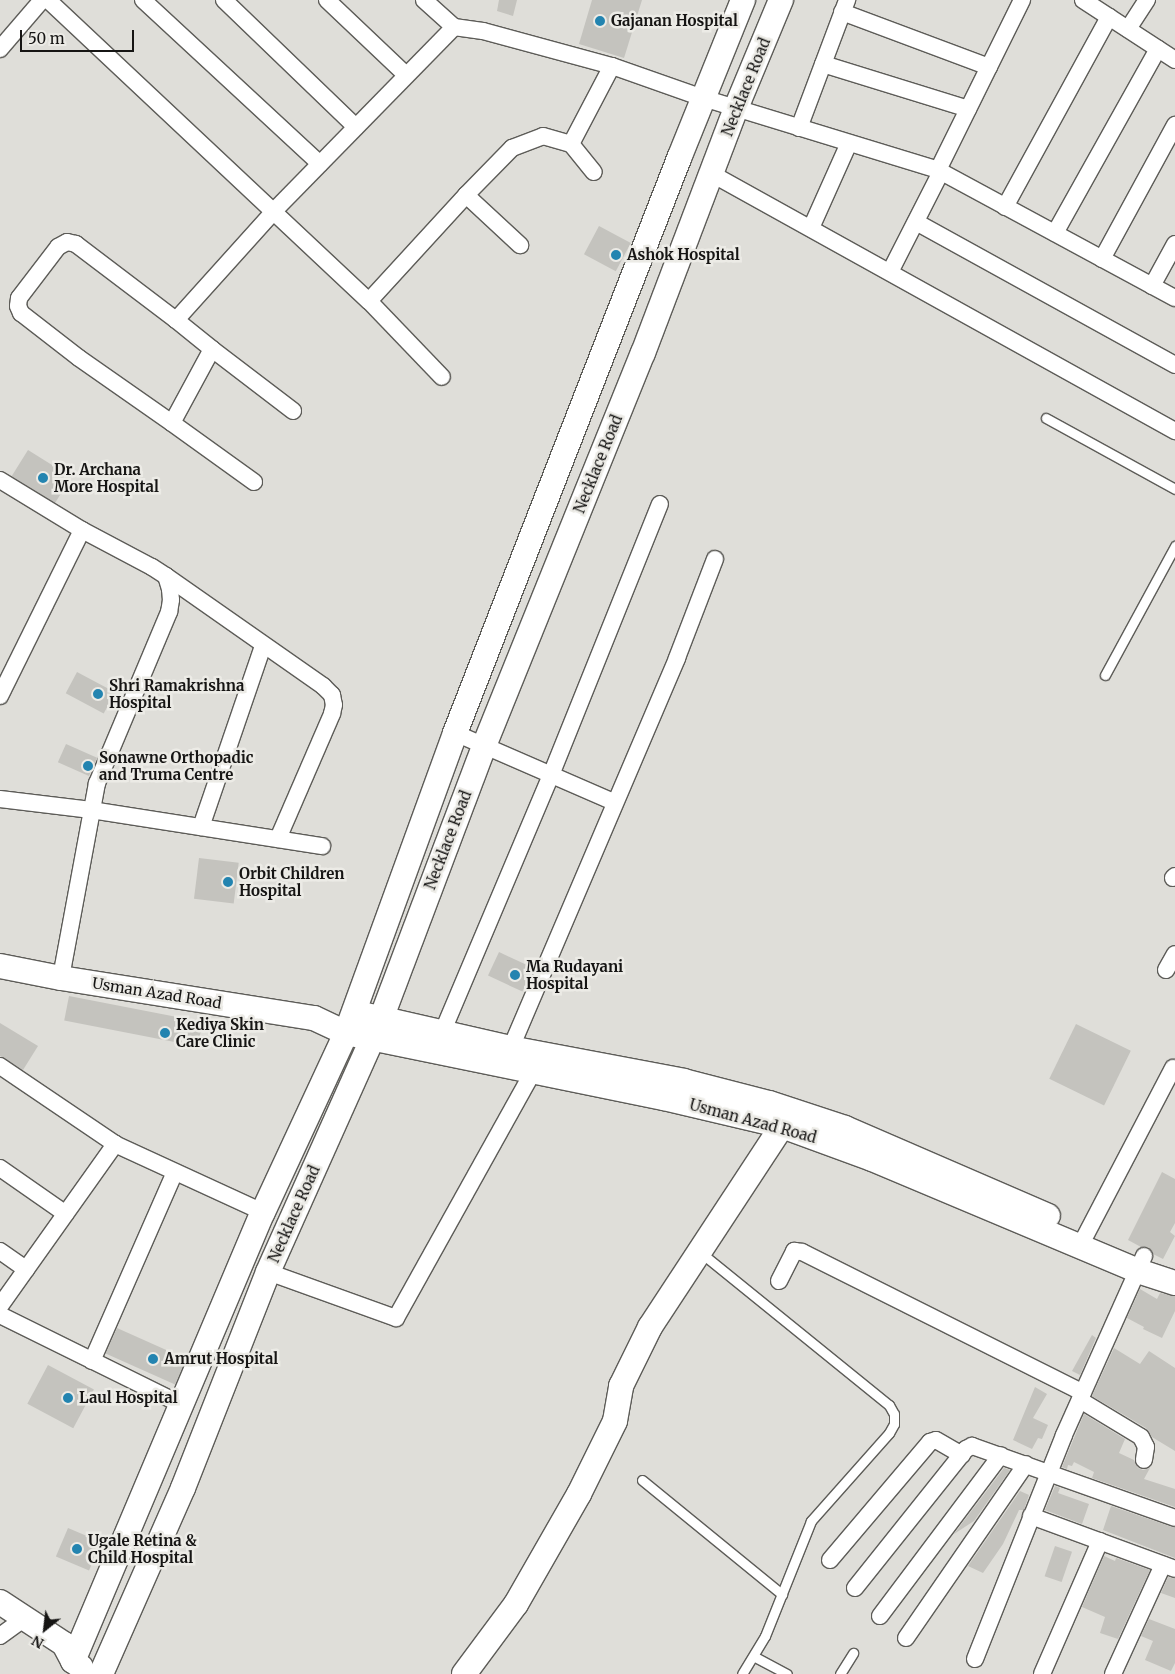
<!DOCTYPE html>
<html>
<head>
<meta charset="utf-8">
<style>
	body { margin:0 }
	#map { position:relative; width:1175px; height:1674px; overflow:hidden; background:#dfded9; font-family:Merriweather,serif }
	div>[style] { position:absolute }
	.building>* { inset:0; background:#c4c3be; transform-origin:0 0 }
	.roads { filter:drop-shadow(1px 0 #5d5c58) drop-shadow(-1px 0 #5d5c58) drop-shadow(0 1px #5d5c58) drop-shadow(0 -1px #5d5c58) }
	.lane>* { height:9px; margin:-4.5px; padding:0 4.5px; transform-origin:4.5px; border-radius:4.5px; background:#fff }
	.street>* { height:16px; margin:-8px; padding:0 8px; transform-origin:8px; border-radius:8px; background:#fff }
	.secondary>* { height:24px; margin:-12px; padding:0 12px; transform-origin:12px; border-radius:12px; background:#fff }
	.dots>* { width:14px; height:14px; translate:-50% -50%; box-sizing:border-box; border:2px solid #ecebe6; border-radius:50% }
	span { translate:-50% -50%; white-space:nowrap; text-align:center; line-height:1.15; -webkit-text-stroke:5px #ecebe6; paint-order:stroke }
	.poi-label { font-size:15px; color:#161514; font-weight:700 }
	.left { translate:0 -50%; text-align:left }
	.street-label { font-size:15px; color:#161514 }
	.north { position:absolute; left:20px; top:1604px; width:50px; height:50px; -webkit-text-stroke:4px #ecebe6; paint-order:stroke; rotate:209deg; font-size:14px; font-weight:700; line-height:20px; text-align:center; color:#161514 }
	.north::after { content:''; display:block; margin:auto; width:18px; height:22px; background:#161514; clip-path:polygon(50% 0,100% 100%,50% 72%,0 100%) }
	.scale { position:absolute; left:20px; top:30px; width:114px; height:22px; box-sizing:border-box; border:2px solid #161514; border-top:0; padding-left:6px; font-size:15px; line-height:18px; white-space:nowrap; color:#161514; -webkit-text-stroke:4px #ecebe6; paint-order:stroke }
</style>
</head>
<body>
<div id="map">
	<div class="building">
		<i style="clip-path:polygon(499px 0,517px 0,513px 16px,497px 11px)"></i>
		<i style="clip-path:polygon(592px 0,642px 0,624px 58px,579px 44px)"></i>
		<i style="left:599px;top:226px;width:36px;height:32px;rotate:28deg"></i>
		<i style="left:28px;top:450px;width:51px;height:31px;rotate:32deg"></i>
		<i style="left:77px;top:672px;width:43px;height:24px;rotate:28deg"></i>
		<i style="left:66px;top:744px;width:34px;height:20px;rotate:24deg"></i>
		<i style="left:199px;top:858px;width:40px;height:41px;rotate:7deg"></i>
		<i style="left:499px;top:952px;width:38px;height:26px;rotate:25deg"></i>
		<i style="left:69px;top:996px;width:136px;height:25px;rotate:11deg"></i>
		<i style="clip-path:polygon(0 1023px,38px 1046px,23px 1070px,0 1056px)"></i>
		<i style="left:1076px;top:1024px;width:61px;height:61px;rotate:26deg"></i>
		<i style="clip-path:polygon(1162px 1172px,1175px 1179px,1175px 1223px,1170px 1232px,1175px 1236px,1163px 1259px,1153px 1254px,1148px 1247px,1141px 1247px,1128px 1240px)"></i>
		<i style="clip-path:polygon(1140px 1289px,1157px 1299px,1160px 1293px,1175px 1296px,1175px 1311px,1162px 1338px,1143px 1329px,1144px 1327px,1127px 1318px)"></i>
		<i style="left:117px;top:1328px;width:76px;height:28px;rotate:24deg"></i>
		<i style="clip-path:polygon(1092px 1335px,1096px 1338px,1080px 1375px,1072px 1371px)"></i>
		<i style="clip-path:polygon(1114px 1348px,1140px 1364px,1149px 1351px,1175px 1368px,1175px 1451px,1152px 1437px,1146px 1428px,1092px 1396px)"></i>
		<i style="left:48px;top:1365px;width:52px;height:44px;rotate:28deg"></i>
		<i style="clip-path:polygon(1035px 1387px,1047px 1394px,1033px 1418px,1048px 1425px,1042px 1439px,1038px 1438px,1032px 1449px,1013px 1440px)"></i>
		<i style="clip-path:polygon(1084px 1414px,1125px 1439px,1119px 1453px,1134px 1460px,1138px 1468px,1143px 1470px,1150px 1468px,1144px 1479px,1175px 1489px,1175px 1507px,1092px 1478px,1094px 1472px,1074px 1462px,1072px 1466px,1068px 1465px,1067px 1469px,1062px 1467px)"></i>
		<i style="clip-path:polygon(1004px 1468px,1010px 1470px,974px 1521px,954px 1534px)"></i>
		<i style="clip-path:polygon(1055px 1486px,1060px 1488px,1058px 1493px,1089px 1504px,1082px 1524px,1045px 1510px)"></i>
		<i style="clip-path:polygon(1020px 1491px,1029px 1495px,1024px 1510px,1019px 1510px,1003px 1544px,983px 1573px,968px 1566px)"></i>
		<i style="clip-path:polygon(1111px 1506px,1175px 1528px,1175px 1558px,1103px 1530px)"></i>
		<i style="left:68px;top:1528px;width:36px;height:31px;rotate:23deg"></i>
		<i style="left:1055px;top:1546px;width:18px;height:32px;rotate:19deg"></i>
		<i style="clip-path:polygon(1104px 1556px,1115px 1561px,1116px 1558px,1150px 1570px,1118px 1639px,1100px 1633px,1105px 1617px,1082px 1607px)"></i>
		<i style="clip-path:polygon(1168px 1577px,1175px 1579px,1175px 1598px,1161px 1593px)"></i>
		<i style="clip-path:polygon(1149px 1619px,1175px 1629px,1175px 1663px,1171px 1671px,1145px 1660px,1153px 1641px,1141px 1636px)"></i>
	</div>
	<div class="roads">
		<div class="lane">
			<i style="left:1046px;top:418px;width:147px;rotate:28.8deg"></i>
			<i style="left:1105px;top:675px;width:147px;rotate:-61.5deg"></i>
			<i style="left:700px;top:1252px;width:243px;rotate:39deg"></i>
			<i style="left:889px;top:1405px;width:10px;rotate:61deg"></i>
			<i style="left:894px;top:1414px;width:10px;rotate:90deg"></i>
			<i style="left:894px;top:1424px;width:10px;rotate:119deg"></i>
			<i style="left:889px;top:1433px;width:118px;rotate:131.6deg"></i>
			<i style="left:811px;top:1521px;width:124px;rotate:111.8deg"></i>
			<i style="left:765px;top:1636px;width:44px;rotate:121.2deg"></i>
			<i style="left:642px;top:1480px;width:181px;rotate:39.2deg"></i>
			<i style="left:755px;top:1657px;width:36px;rotate:28deg"></i>
			<i style="left:840px;top:1674px;width:25px;rotate:-58deg"></i>
		</div>
		<div class="street">
			<i style="left:48px;top:0;width:440px;rotate:43.2deg"></i>
			<i style="left:369px;top:301px;width:105px;rotate:46.2deg"></i>
			<i style="left:143px;top:0;width:241px;rotate:42.8deg"></i>
			<i style="left:224px;top:0;width:183px;rotate:43.9deg"></i>
			<i style="left:327px;top:0;width:109px;rotate:43.5deg"></i>
			<i style="left:424px;top:0;width:40px;rotate:42deg"></i>
			<i style="left:454px;top:27px;width:29px;rotate:8deg"></i>
			<i style="left:483px;top:31px;width:134px;rotate:15.2deg"></i>
			<i style="left:612px;top:66px;width:96px;rotate:19.4deg"></i>
			<i style="left:703px;top:98px;width:246px;rotate:17deg"></i>
			<i style="left:938px;top:170px;width:269px;rotate:28.4deg"></i>
			<i style="left:1083px;top:0;width:110px;rotate:33.1deg"></i>
			<i style="left:842px;top:12px;width:157px;rotate:20.5deg"></i>
			<i style="left:1128px;top:29px;width:35px;rotate:-57deg"></i>
			<i style="left:0;top:49px;width:65px;rotate:-49.4deg"></i>
			<i style="left:823px;top:64px;width:152px;rotate:17.2deg"></i>
			<i style="left:799px;top:128px;width:137px;rotate:-69.4deg"></i>
			<i style="left:571px;top:144px;width:88px;rotate:-62.3deg"></i>
			<i style="left:938px;top:170px;width:190px;rotate:-63.7deg"></i>
			<i style="left:712px;top:174px;width:530px;rotate:29.03deg"></i>
			<i style="left:466px;top:195px;width:74px;rotate:42.8deg"></i>
			<i style="left:1005px;top:207px;width:217px;rotate:-61.3deg"></i>
			<i style="left:916px;top:222px;width:296px;rotate:28.9deg"></i>
			<i style="left:811px;top:228px;width:93px;rotate:-65.9deg"></i>
			<i style="left:1055px;top:233px;width:211px;rotate:-60.8deg"></i>
			<i style="left:1102px;top:259px;width:153px;rotate:-61.4deg"></i>
			<i style="left:890px;top:272px;width:112px;rotate:-63deg"></i>
			<i style="left:1152px;top:286px;width:48px;rotate:-61.3deg"></i>
			<i style="left:369px;top:301px;width:144px;rotate:-47.5deg"></i>
			<i style="left:466px;top:195px;width:66px;rotate:-45.6deg"></i>
			<i style="left:512px;top:148px;width:33px;rotate:-21deg"></i>
			<i style="left:543px;top:136px;width:29px;rotate:16deg"></i>
			<i style="left:571px;top:144px;width:36px;rotate:51deg"></i>
			<i style="left:176px;top:320px;width:126px;rotate:-142.8deg"></i>
			<i style="left:76px;top:244px;width:9px;rotate:-167deg"></i>
			<i style="left:67px;top:242px;width:10px;rotate:151deg"></i>
			<i style="left:58px;top:247px;width:64px;rotate:127.4deg"></i>
			<i style="left:19px;top:298px;width:8px;rotate:97deg"></i>
			<i style="left:18px;top:306px;width:8px;rotate:67deg"></i>
			<i style="left:21px;top:313px;width:73px;rotate:37.8deg"></i>
			<i style="left:79px;top:358px;width:113px;rotate:35deg"></i>
			<i style="left:172px;top:423px;width:84px;rotate:-61.6deg"></i>
			<i style="left:212px;top:349px;width:46px;rotate:-141.1deg"></i>
			<i style="left:176px;top:320px;width:147px;rotate:-48deg"></i>
			<i style="left:274px;top:211px;width:257px;rotate:-45.6deg"></i>
			<i style="left:212px;top:349px;width:102px;rotate:37.4deg"></i>
			<i style="left:172px;top:423px;width:101px;rotate:35.7deg"></i>
			<i style="left:0;top:480px;width:96px;rotate:31.4deg"></i>
			<i style="left:82px;top:530px;width:79px;rotate:27.9deg"></i>
			<i style="left:152px;top:567px;width:17px;rotate:33deg"></i>
			<i style="left:166px;top:576px;width:14px;rotate:73deg"></i>
			<i style="left:170px;top:589px;width:11px;rotate:85deg"></i>
			<i style="left:171px;top:600px;width:12px;rotate:99deg"></i>
			<i style="left:169px;top:612px;width:186px;rotate:112.8deg"></i>
			<i style="left:97px;top:783px;width:198px;rotate:100.5deg"></i>
			<i style="left:166px;top:576px;width:192px;rotate:35deg"></i>
			<i style="left:323px;top:686px;width:13px;rotate:45deg"></i>
			<i style="left:332px;top:695px;width:10px;rotate:79deg"></i>
			<i style="left:334px;top:705px;width:9px;rotate:103deg"></i>
			<i style="left:332px;top:714px;width:136px;rotate:113.4deg"></i>
			<i style="left:0;top:696px;width:185px;rotate:-63.7deg"></i>
			<i style="left:455px;top:733px;width:173px;rotate:23.5deg"></i>
			<i style="left:0;top:799px;width:92px;rotate:6.9deg"></i>
			<i style="left:91px;top:810px;width:234px;rotate:8.9deg"></i>
			<i style="left:201px;top:827px;width:191px;rotate:-71.1deg"></i>
			<i style="left:1173px;top:878px;width:3px;rotate:-45deg"></i>
			<i style="left:1166px;top:970px;width:18px;rotate:-61deg"></i>
			<i style="left:442px;top:1033px;width:280px;rotate:-67.1deg"></i>
			<i style="left:551px;top:775px;width:292px;rotate:-68.1deg"></i>
			<i style="left:507px;top:1057px;width:434px;rotate:-66.9deg"></i>
			<i style="left:677px;top:658px;width:106px;rotate:-69deg"></i>
			<i style="left:0;top:1066px;width:139px;rotate:34.1deg"></i>
			<i style="left:0;top:1168px;width:80px;rotate:34.9deg"></i>
			<i style="left:1080px;top:1246px;width:201px;rotate:-62.4deg"></i>
			<i style="left:0;top:1251px;width:32px;rotate:35deg"></i>
			<i style="left:268px;top:1272px;width:136px;rotate:19.8deg"></i>
			<i style="left:396px;top:1318px;width:282px;rotate:-60.9deg"></i>
			<i style="left:779px;top:1281px;width:34px;rotate:-63deg"></i>
			<i style="left:794px;top:1251px;width:8px;rotate:7deg"></i>
			<i style="left:802px;top:1252px;width:314px;rotate:26.6deg"></i>
			<i style="left:0;top:1306px;width:199px;rotate:-54.6deg"></i>
			<i style="left:115px;top:1144px;width:163px;rotate:24.7deg"></i>
			<i style="left:0;top:1315px;width:203px;rotate:26.3deg"></i>
			<i style="left:92px;top:1361px;width:206px;rotate:-66.3deg"></i>
			<i style="left:1080px;top:1400px;width:71px;rotate:31.2deg"></i>
			<i style="left:1141px;top:1437px;width:11px;rotate:63deg"></i>
			<i style="left:1146px;top:1447px;width:13px;rotate:99deg"></i>
			<i style="left:1031px;top:1516px;width:153px;rotate:20.2deg"></i>
			<i style="left:830px;top:1560px;width:155px;rotate:-49.7deg"></i>
			<i style="left:930px;top:1442px;width:6px;rotate:-18deg"></i>
			<i style="left:936px;top:1440px;width:30px;rotate:30deg"></i>
			<i style="left:855px;top:1588px;width:178px;rotate:-51.4deg"></i>
			<i style="left:966px;top:1449px;width:7px;rotate:-27deg"></i>
			<i style="left:972px;top:1446px;width:215px;rotate:19.5deg"></i>
			<i style="left:880px;top:1616px;width:201px;rotate:-53.1deg"></i>
			<i style="left:0;top:1636px;width:32px;rotate:-36deg"></i>
			<i style="left:906px;top:1638px;width:211px;rotate:-55.4deg"></i>
			<i style="left:975px;top:1659px;width:241px;rotate:-68.3deg"></i>
			<i style="left:1064px;top:1435px;width:196px;rotate:-65.9deg"></i>
			<i style="left:1042px;top:1674px;width:145px;rotate:-66.4deg"></i>
			<i style="left:1113px;top:1674px;width:120px;rotate:-65.4deg"></i>
		</div>
		<div class="secondary">
			<i style="left:0;top:966px;width:62px;rotate:11.1deg"></i>
			<i style="left:61px;top:978px;width:256px;rotate:9deg"></i>
			<i style="left:314px;top:1018px;width:35px;rotate:25deg"></i>
			<i style="left:346px;top:1033px;width:325px;rotate:11.6deg"></i>
			<i style="left:664px;top:1098px;width:121px;rotate:13.3deg"></i>
			<i style="left:782px;top:1126px;width:96px;rotate:20.1deg"></i>
			<i style="left:872px;top:1159px;width:289px;rotate:22.8deg"></i>
			<i style="left:1138px;top:1271px;width:39px;rotate:18deg"></i>
			<i style="left:366px;top:1015px;width:148px;rotate:12.9deg"></i>
			<i style="left:510px;top:1048px;width:177px;rotate:10.7deg"></i>
			<i style="left:684px;top:1081px;width:88px;rotate:14.5deg"></i>
			<i style="left:769px;top:1103px;width:80px;rotate:18.2deg"></i>
			<i style="left:845px;top:1128px;width:221px;rotate:23.4deg"></i>
			<i style="left:0;top:1602px;width:77px;rotate:33.3deg"></i>
			<i style="left:64px;top:1644px;width:19px;rotate:62deg"></i>
			<i style="left:73px;top:1661px;width:10px;rotate:37deg"></i>
			<i style="left:73px;top:1661px;width:488px;rotate:-67.1deg"></i>
			<i style="left:263px;top:1212px;width:197px;rotate:-65.1deg"></i>
			<i style="left:346px;top:1033px;width:319px;rotate:-70deg"></i>
			<i style="left:455px;top:733px;width:619px;rotate:-68.7deg"></i>
			<i style="left:680px;top:156px;width:168px;rotate:-68deg"></i>
			<i style="left:101px;top:1674px;width:203px;rotate:-66.2deg"></i>
			<i style="left:183px;top:1488px;width:232px;rotate:-68.5deg"></i>
			<i style="left:268px;top:1272px;width:277px;rotate:-65.9deg"></i>
			<i style="left:381px;top:1019px;width:292px;rotate:-69.3deg"></i>
			<i style="left:484px;top:746px;width:424px;rotate:-68deg"></i>
			<i style="left:643px;top:353px;width:262px;rotate:-69.2deg"></i>
			<i style="left:736px;top:108px;width:117px;rotate:-67.4deg"></i>
			<i style="left:464px;top:1674px;width:87px;rotate:-53.4deg"></i>
			<i style="left:516px;top:1604px;width:127px;rotate:-60.2deg"></i>
			<i style="left:579px;top:1494px;width:81px;rotate:-63.7deg"></i>
			<i style="left:615px;top:1421px;width:36px;rotate:-80deg"></i>
			<i style="left:621px;top:1386px;width:66px;rotate:-63.8deg"></i>
			<i style="left:650px;top:1327px;width:240px;rotate:-56.7deg"></i>
		</div>
	</div>
	<div class="dots">
		<i style="left:600px;top:21px;background:#2384b0"></i>
		<i style="left:616px;top:255px;background:#2384b0"></i>
		<i style="left:43px;top:478px;background:#2384b0"></i>
		<i style="left:98px;top:694px;background:#2384b0"></i>
		<i style="left:88px;top:766px;background:#2384b0"></i>
		<i style="left:228px;top:882px;background:#2384b0"></i>
		<i style="left:515px;top:975px;background:#2384b0"></i>
		<i style="left:165px;top:1033px;background:#2384b0"></i>
		<i style="left:153px;top:1359px;background:#2384b0"></i>
		<i style="left:68px;top:1398px;background:#2384b0"></i>
		<i style="left:77px;top:1549px;background:#2384b0"></i>
	</div>
	<div class="poi-label">
		<span class="left" style="left:611px;top:21px">Gajanan Hospital</span>
		<span class="left" style="left:627px;top:255px">Ashok Hospital</span>
		<span class="left" style="left:54px;top:478px">Dr. Archana<br>More Hospital</span>
		<span class="left" style="left:109px;top:694px">Shri Ramakrishna<br>Hospital</span>
		<span class="left" style="left:99px;top:766px">Sonawne Orthopadic<br>and Truma Centre</span>
		<span class="left" style="left:239px;top:882px">Orbit Children<br>Hospital</span>
		<span class="left" style="left:526px;top:975px">Ma Rudayani<br>Hospital</span>
		<span class="left" style="left:176px;top:1033px">Kediya Skin<br>Care Clinic</span>
		<span class="left" style="left:164px;top:1359px">Amrut Hospital</span>
		<span class="left" style="left:79px;top:1398px">Laul Hospital</span>
		<span class="left" style="left:88px;top:1549px">Ugale Retina &amp;<br>Child Hospital</span>
	</div>
	<div class="street-label">
		<span style="left:746px;top:87px;rotate:-68deg">Necklace Road</span>
		<span style="left:598px;top:464px;rotate:-68deg">Necklace Road</span>
		<span style="left:448px;top:840px;rotate:-69deg">Necklace Road</span>
		<span style="left:157px;top:993px;rotate:9deg">Usman Azad Road</span>
		<span style="left:753px;top:1121px;rotate:15deg">Usman Azad Road</span>
		<span style="left:294px;top:1214px;rotate:-66deg">Necklace Road</span>
	</div>
	<div class="north">N</div>
	<div class="scale">50 m</div>
</div>
</body>
</html>
